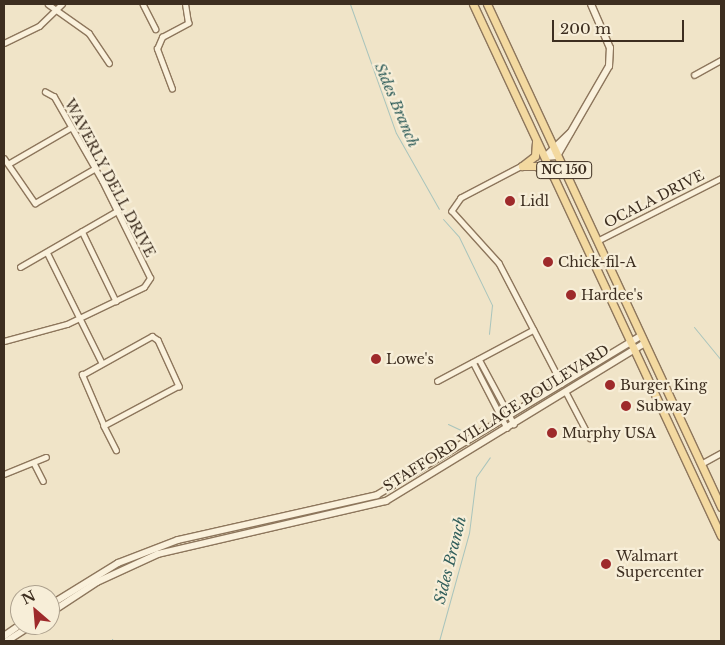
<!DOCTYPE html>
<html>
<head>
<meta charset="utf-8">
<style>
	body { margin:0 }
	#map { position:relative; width:725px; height:645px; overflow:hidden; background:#f0e4c8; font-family:"Libre Baskerville",serif }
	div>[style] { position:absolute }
	.stream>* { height:1px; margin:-0.5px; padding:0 0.5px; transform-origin:0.5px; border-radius:0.5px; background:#a9c4bc }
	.roads { filter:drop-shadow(1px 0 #8d765c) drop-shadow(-1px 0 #8d765c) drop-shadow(0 1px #8d765c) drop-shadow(0 -1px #8d765c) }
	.street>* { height:4.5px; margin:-2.25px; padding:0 2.25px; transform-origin:2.25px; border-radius:2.25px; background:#faf1dc }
	.secondary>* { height:6px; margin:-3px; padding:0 3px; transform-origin:3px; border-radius:3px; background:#faf1dc }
	.primary>* { height:7px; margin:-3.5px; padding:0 3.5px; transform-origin:3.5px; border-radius:3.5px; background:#f3d9a0 }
	.dots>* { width:14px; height:14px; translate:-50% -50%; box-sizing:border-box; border:2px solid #f7eed8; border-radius:50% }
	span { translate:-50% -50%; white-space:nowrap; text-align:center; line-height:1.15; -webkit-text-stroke:4.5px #f7eed8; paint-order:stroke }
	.shield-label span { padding:1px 4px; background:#f7eed8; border:1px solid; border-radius:4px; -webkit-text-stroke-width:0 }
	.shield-label { font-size:12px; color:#3d2e20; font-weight:700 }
	.street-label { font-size:14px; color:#3d2e20 }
	.poi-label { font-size:14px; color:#3d2e20 }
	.left { translate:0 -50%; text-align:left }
	.water-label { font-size:15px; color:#2f5d5a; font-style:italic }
	.frame { position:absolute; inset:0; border:5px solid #3d2e20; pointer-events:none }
	.north { position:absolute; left:10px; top:585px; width:50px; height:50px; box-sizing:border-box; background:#f7eed8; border:1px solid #ada18e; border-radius:50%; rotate:333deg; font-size:14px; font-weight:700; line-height:20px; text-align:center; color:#3d2e20 }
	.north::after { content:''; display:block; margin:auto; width:18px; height:22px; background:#9e2a2b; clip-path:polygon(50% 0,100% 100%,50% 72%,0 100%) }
	.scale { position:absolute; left:552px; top:20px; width:132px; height:22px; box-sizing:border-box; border:2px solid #3d2e20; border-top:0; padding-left:6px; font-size:15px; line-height:18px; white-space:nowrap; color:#3d2e20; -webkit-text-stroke:4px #f7eed8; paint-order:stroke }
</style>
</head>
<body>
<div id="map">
	<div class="stream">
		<i style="left:350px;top:4px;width:137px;rotate:70.4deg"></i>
		<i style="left:396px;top:133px;width:87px;rotate:60.5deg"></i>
		<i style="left:443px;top:219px;width:24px;rotate:48deg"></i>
		<i style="left:459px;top:237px;width:76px;rotate:64.1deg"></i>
		<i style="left:492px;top:305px;width:29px;rotate:96deg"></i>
		<i style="left:694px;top:327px;width:43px;rotate:50.7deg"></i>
		<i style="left:448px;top:424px;width:17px;rotate:25deg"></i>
		<i style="left:112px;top:639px;width:2px;rotate:63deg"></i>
		<i style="left:439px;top:641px;width:112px;rotate:-74.5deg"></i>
		<i style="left:469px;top:533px;width:56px;rotate:-82.9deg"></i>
		<i style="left:476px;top:477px;width:24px;rotate:-55deg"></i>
	</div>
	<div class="roads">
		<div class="street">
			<i style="left:48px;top:4px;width:50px;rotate:35.3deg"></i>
			<i style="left:89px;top:33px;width:36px;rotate:56deg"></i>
			<i style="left:143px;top:4px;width:28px;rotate:63deg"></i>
			<i style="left:4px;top:43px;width:39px;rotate:-26deg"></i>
			<i style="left:39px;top:26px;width:32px;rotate:-44deg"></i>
			<i style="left:694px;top:75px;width:31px;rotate:-29deg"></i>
			<i style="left:172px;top:89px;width:43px;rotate:-110.6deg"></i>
			<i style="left:157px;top:49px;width:13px;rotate:-67deg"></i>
			<i style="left:162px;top:37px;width:30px;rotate:-28deg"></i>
			<i style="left:188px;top:23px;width:19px;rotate:-99deg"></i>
			<i style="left:4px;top:158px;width:55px;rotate:55.4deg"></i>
			<i style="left:35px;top:203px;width:68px;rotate:-30deg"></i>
			<i style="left:8px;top:164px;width:72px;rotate:-30.1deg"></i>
			<i style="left:522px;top:166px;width:69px;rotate:152.3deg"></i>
			<i style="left:461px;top:198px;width:16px;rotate:125deg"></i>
			<i style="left:452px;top:211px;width:70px;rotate:47.9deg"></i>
			<i style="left:499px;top:263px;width:136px;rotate:62.5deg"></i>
			<i style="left:82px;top:231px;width:78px;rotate:64.1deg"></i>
			<i style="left:597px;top:241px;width:139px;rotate:-26.9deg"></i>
			<i style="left:47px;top:252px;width:124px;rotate:63.6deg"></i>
			<i style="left:20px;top:267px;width:112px;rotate:-30deg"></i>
			<i style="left:152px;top:336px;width:7px;rotate:34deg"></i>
			<i style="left:158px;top:340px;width:51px;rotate:65.5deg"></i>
			<i style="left:179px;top:386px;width:85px;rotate:151.9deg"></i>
			<i style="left:104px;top:426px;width:56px;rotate:-113.3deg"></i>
			<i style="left:82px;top:375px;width:80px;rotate:-29.1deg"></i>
			<i style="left:4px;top:341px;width:65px;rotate:-15.1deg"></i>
			<i style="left:67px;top:324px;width:85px;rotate:-25.7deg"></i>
			<i style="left:144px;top:287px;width:11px;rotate:-56deg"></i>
			<i style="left:150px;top:278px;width:108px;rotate:-116.3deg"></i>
			<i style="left:102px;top:181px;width:97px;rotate:-119.7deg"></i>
			<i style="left:54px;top:97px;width:10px;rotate:-151deg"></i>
			<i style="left:479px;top:359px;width:74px;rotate:61.7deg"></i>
			<i style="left:473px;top:362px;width:74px;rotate:62.7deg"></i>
			<i style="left:437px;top:381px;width:109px;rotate:-28deg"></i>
			<i style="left:566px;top:392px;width:52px;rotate:62.4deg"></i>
			<i style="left:104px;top:426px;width:27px;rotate:63deg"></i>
			<i style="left:34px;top:463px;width:20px;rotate:63deg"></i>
			<i style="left:701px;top:464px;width:23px;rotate:-29deg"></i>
			<i style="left:4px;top:474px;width:45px;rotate:-22deg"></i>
		</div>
		<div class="secondary">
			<i style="left:545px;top:157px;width:12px;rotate:-5deg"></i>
			<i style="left:557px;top:156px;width:104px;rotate:-60deg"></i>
			<i style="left:609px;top:66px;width:18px;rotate:-87deg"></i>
			<i style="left:610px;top:48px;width:48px;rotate:-113.4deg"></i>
			<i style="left:545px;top:157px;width:35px;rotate:-44deg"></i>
			<i style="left:50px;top:605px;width:80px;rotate:-31.7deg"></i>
			<i style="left:118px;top:563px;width:64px;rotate:-21deg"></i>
			<i style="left:178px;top:540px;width:204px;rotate:-12.7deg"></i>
			<i style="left:377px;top:495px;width:308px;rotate:-31.1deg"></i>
			<i style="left:50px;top:613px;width:56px;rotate:-33.4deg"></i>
			<i style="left:97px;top:582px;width:67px;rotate:-24.7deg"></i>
			<i style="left:158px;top:554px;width:234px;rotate:-13.1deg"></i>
			<i style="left:386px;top:501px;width:303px;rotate:-31.4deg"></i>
			<i style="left:4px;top:636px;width:19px;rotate:-35deg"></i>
			<i style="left:7px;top:641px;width:30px;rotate:-33deg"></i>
		</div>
		<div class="primary">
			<i style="left:473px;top:4px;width:587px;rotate:65.01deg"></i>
			<i style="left:487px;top:4px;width:555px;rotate:65.05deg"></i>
			<i style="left:522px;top:166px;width:14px"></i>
			<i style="left:536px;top:166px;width:18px;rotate:29deg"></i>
			<i style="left:522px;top:166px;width:16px;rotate:-38deg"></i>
			<i style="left:535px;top:156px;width:15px;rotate:-86deg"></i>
		</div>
	</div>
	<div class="dots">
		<i style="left:510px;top:201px;background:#9e2a2b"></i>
		<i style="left:548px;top:262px;background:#9e2a2b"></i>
		<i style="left:571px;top:295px;background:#9e2a2b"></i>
		<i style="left:376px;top:359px;background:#9e2a2b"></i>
		<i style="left:610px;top:385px;background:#9e2a2b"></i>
		<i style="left:626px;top:406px;background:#9e2a2b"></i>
		<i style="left:552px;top:433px;background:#9e2a2b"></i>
		<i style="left:606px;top:564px;background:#9e2a2b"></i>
	</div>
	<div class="shield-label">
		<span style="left:564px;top:170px">NC 150</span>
	</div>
	<div class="street-label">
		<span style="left:110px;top:178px;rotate:62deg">WAVERLY DELL DRIVE</span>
		<span style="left:654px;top:199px;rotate:-27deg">OCALA DRIVE</span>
		<span style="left:496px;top:418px;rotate:-32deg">STAFFORD VILLAGE BOULEVARD</span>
	</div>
	<div class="poi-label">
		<span class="left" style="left:520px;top:201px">Lidl</span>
		<span class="left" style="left:558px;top:262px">Chick-fil-A</span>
		<span class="left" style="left:581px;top:295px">Hardee's</span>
		<span class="left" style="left:386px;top:359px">Lowe's</span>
		<span class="left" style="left:620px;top:385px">Burger King</span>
		<span class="left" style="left:636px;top:406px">Subway</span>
		<span class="left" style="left:562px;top:433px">Murphy USA</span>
		<span class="left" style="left:616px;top:564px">Walmart<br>Supercenter</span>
	</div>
	<div class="water-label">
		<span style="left:397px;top:105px;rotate:67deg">Sides Branch</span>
		<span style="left:450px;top:560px;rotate:-76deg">Sides Branch</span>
	</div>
	<div class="frame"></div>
	<div class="north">N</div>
	<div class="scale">200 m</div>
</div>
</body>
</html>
